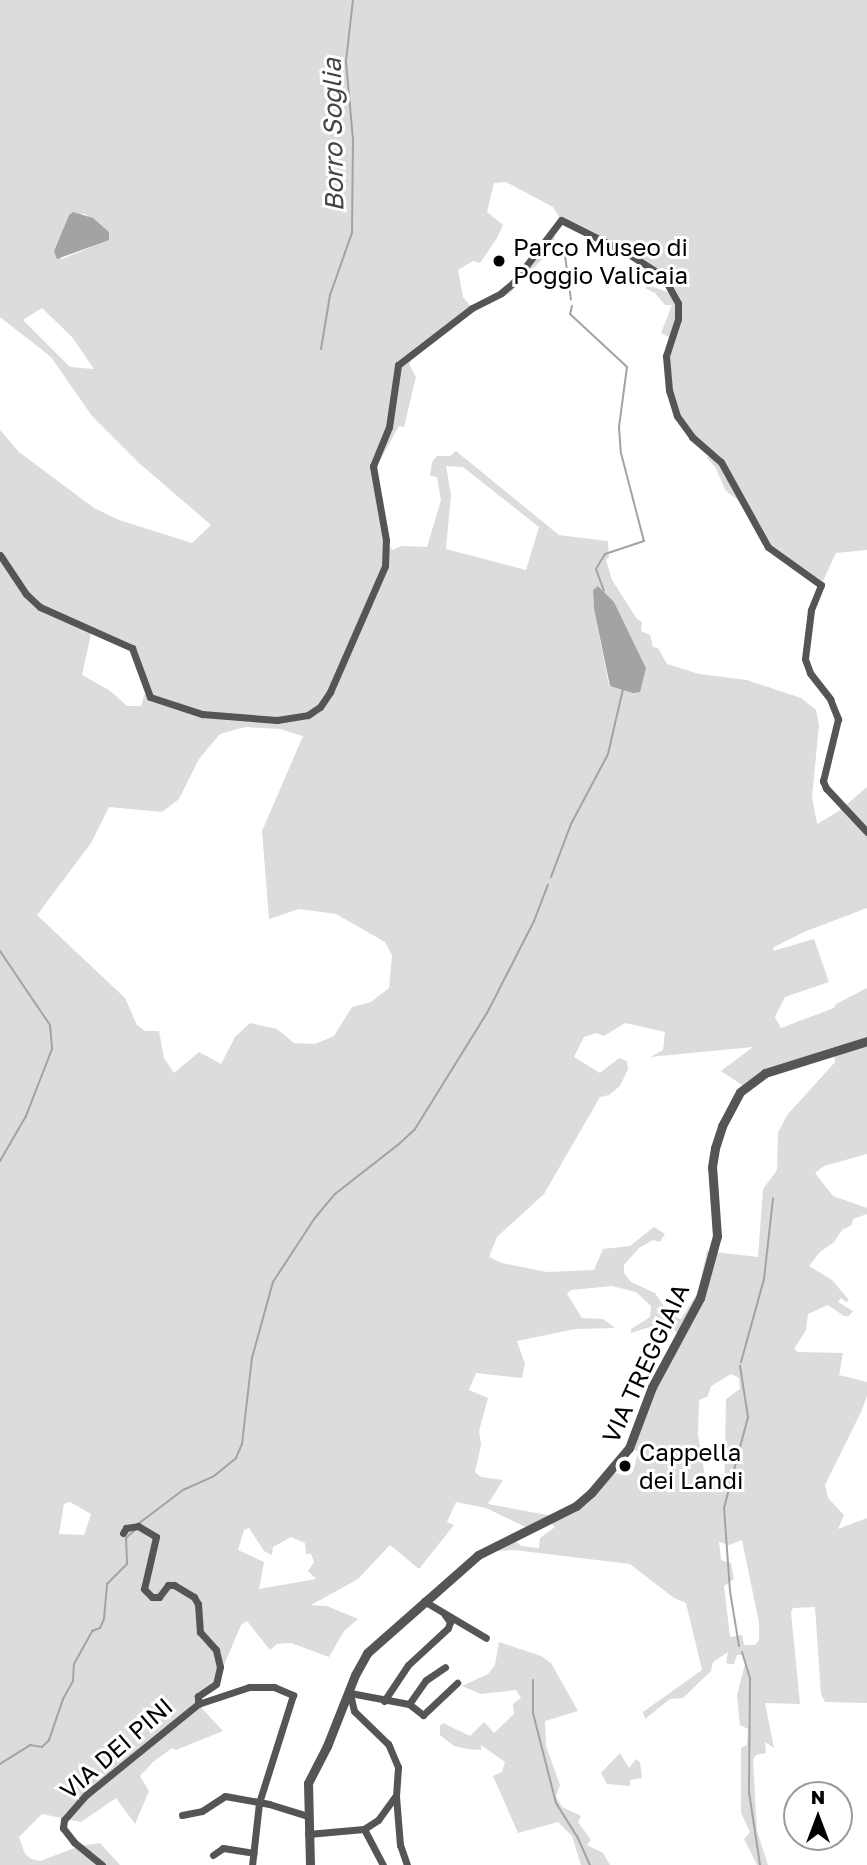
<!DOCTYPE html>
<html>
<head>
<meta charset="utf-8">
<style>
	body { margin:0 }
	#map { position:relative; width:867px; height:1865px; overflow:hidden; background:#fff; font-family:"Golos Text",sans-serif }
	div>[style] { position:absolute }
	.green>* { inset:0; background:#dcdcdc }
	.water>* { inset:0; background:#a3a3a3 }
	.stream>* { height:2px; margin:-1px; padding:0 1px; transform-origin:1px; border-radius:1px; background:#a3a3a3 }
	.minor>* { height:7px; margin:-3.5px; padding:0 3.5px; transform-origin:3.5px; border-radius:3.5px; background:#555 }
	.tertiary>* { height:9px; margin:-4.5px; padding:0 4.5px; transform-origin:4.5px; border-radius:4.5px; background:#555 }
	.dots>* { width:19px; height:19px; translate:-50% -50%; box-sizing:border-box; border:4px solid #fff; border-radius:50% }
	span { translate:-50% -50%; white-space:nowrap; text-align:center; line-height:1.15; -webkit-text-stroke:6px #fff; paint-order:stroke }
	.poi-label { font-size:24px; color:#000 }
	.left { translate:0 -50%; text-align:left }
	.street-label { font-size:24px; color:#000 }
	.water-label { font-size:26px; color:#444; font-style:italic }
	.north { position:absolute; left:783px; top:1781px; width:70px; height:70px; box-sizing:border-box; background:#fff; border:2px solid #999; border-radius:50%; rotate:0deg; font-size:19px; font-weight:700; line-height:28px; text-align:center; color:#000 }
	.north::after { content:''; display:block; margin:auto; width:24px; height:32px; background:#000; clip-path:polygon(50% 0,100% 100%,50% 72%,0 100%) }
</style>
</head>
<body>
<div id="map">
	<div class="green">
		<i style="clip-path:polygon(evenodd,0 0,867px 0,867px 550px,836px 553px,821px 585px,768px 547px,742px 503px,726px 491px,715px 467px,707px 458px,710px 454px,677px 416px,666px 356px,671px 338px,661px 333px,672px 305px,665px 305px,655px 293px,645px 288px,648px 285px,673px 294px,663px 276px,561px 220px,553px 207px,506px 182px,494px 183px,487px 212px,503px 225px,497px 238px,480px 263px,473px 261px,458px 270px,463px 297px,472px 308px,416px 350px,409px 364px,416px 377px,404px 427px,399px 426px,378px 464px,376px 485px,386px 540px,392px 550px,402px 546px,427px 547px,441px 500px,437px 477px,430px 476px,432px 462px,437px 456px,450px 456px,456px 451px,559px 535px,608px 541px,609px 557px,606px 560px,612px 580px,637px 619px,642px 622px,641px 631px,650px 635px,653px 647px,658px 648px,667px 664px,699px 674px,747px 680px,801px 698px,816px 710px,819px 725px,812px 797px,817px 824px,839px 811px,867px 787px,867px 908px,804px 932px,774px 947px,773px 951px,814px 939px,829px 982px,785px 997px,775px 1017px,781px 1028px,834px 1008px,836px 1004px,867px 988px,867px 1154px,824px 1166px,815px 1173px,833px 1196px,867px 1208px,867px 1214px,853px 1219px,852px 1225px,842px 1230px,834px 1242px,820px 1252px,809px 1266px,832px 1280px,849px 1300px,846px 1302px,841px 1298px,838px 1302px,853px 1311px,849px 1316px,844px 1316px,828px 1305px,808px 1314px,806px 1330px,794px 1349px,798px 1352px,843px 1353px,839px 1375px,867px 1382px,867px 1396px,861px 1412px,825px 1485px,828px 1498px,844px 1515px,838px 1529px,867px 1518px,867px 1703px,825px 1702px,821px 1694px,815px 1607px,793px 1608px,791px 1612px,800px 1704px,765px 1703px,774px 1748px,765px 1742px,766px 1753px,756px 1755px,753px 1760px,757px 1831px,768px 1865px,757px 1865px,744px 1839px,750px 1832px,741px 1813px,741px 1748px,747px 1745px,748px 1729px,740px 1725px,739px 1718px,737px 1695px,745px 1664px,742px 1655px,737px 1655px,734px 1664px,729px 1664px,726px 1663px,728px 1652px,713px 1662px,711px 1671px,683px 1698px,670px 1699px,645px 1719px,643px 1712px,702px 1670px,686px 1603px,674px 1598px,630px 1564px,514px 1550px,494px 1551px,515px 1540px,521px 1546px,539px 1548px,540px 1538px,555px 1527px,549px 1522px,532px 1530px,486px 1508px,456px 1502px,447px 1522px,454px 1525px,419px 1569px,390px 1545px,358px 1579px,311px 1605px,327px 1606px,358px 1619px,344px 1631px,329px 1657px,291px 1643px,277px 1644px,270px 1650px,247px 1621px,241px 1625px,216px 1684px,201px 1694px,198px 1704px,223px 1731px,176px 1750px,172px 1748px,153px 1762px,140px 1776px,149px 1791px,135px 1824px,116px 1798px,81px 1822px,42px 1814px,19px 1837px,25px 1854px,31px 1859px,40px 1861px,80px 1846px,100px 1843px,120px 1865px,0 1865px,0 430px,19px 452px,94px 508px,119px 520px,192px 543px,211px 525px,139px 463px,92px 416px,51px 357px,0 317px,0 0,85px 214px,109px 232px,91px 247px,62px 259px,54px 251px,69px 215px,85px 214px,0 0,42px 308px,72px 337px,94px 369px,70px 367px,23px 320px,42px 308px,0 0,446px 466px,463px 467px,539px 527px,526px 570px,446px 549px,451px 495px,446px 466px,0 0,598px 586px,614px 602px,646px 668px,609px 686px,594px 609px,593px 590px,598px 586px,0 0,92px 630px,135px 653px,146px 690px,141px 706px,127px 706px,109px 690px,82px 675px,92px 630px,0 0,245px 727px,280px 729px,303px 736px,262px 831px,269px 919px,299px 909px,336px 914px,385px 942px,392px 955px,389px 988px,371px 1002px,352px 1007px,334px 1036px,315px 1044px,294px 1043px,277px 1029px,250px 1023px,235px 1037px,221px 1064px,199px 1052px,174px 1073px,164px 1058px,159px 1031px,145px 1031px,137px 1025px,125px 998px,37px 915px,91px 843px,109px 807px,162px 812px,179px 799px,199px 759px,220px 734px,245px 727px,0 0,625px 1023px,665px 1032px,663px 1050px,650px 1057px,753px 1047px,721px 1071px,745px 1087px,805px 1059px,834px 1051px,835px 1062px,788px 1114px,778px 1132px,777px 1170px,763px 1189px,758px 1257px,707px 1251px,698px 1292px,681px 1319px,669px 1314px,655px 1293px,631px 1282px,624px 1273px,624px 1265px,639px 1248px,653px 1240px,660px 1242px,665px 1234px,654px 1227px,630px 1246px,603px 1249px,594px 1270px,547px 1272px,502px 1263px,489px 1257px,497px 1237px,544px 1194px,600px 1097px,609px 1095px,620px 1086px,628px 1069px,627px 1061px,619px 1058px,600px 1073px,574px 1057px,584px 1037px,596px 1033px,604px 1036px,625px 1023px,0 0,612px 1286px,636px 1292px,651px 1306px,650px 1317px,631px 1329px,631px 1333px,666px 1322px,679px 1335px,629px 1446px,638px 1452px,635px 1465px,627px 1474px,609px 1473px,558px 1517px,488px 1504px,503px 1480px,481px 1477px,475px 1472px,481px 1445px,479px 1431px,488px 1398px,469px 1390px,476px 1373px,522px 1378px,525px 1364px,517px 1341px,575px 1329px,615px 1328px,603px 1319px,582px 1318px,567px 1294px,571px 1290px,612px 1286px,0 0,731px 1374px,739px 1378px,740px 1389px,726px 1399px,725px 1448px,729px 1451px,724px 1457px,725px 1474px,705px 1477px,698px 1434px,699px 1400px,708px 1396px,711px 1386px,731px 1374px,0 0,70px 1502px,91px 1514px,84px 1535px,59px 1534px,64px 1504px,70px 1502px,0 0,249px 1528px,264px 1551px,272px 1555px,273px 1547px,291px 1537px,305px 1543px,306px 1554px,311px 1554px,314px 1562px,308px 1571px,316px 1579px,259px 1589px,264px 1562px,238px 1550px,244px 1530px,249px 1528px,0 0,742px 1540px,759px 1623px,759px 1640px,755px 1645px,744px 1645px,742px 1635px,730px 1637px,724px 1586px,734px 1579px,731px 1563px,721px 1560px,719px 1542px,729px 1545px,742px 1540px)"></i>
		<i style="clip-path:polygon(556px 228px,553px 248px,508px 295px,501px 293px)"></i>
		<i style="clip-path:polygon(499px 1642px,541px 1656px,551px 1663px,578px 1711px,545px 1721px,546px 1746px,560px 1785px,556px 1796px,562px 1807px,581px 1816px,578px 1822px,591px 1840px,587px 1845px,603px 1853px,610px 1865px,581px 1865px,572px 1836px,558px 1822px,518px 1833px,493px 1776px,502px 1772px,505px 1762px,481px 1745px,481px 1750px,467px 1749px,454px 1746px,440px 1735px,440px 1726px,443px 1723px,470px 1736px,484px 1722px,494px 1733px,514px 1714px,513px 1704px,521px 1698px,516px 1690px,481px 1694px,462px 1686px,488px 1674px,495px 1665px)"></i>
		<i style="clip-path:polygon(620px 1753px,629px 1768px,636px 1759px,640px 1762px,642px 1778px,630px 1780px,630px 1786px,607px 1784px,601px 1773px)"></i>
	</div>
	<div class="water">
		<i style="clip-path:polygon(73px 212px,93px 218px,109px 232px,109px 240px,57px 259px,54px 251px,69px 215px)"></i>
		<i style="clip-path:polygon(598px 586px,614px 602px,646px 668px,640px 692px,633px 693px,610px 686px,594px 609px,593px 590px)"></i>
	</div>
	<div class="stream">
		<i style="left:564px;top:248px;width:52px;rotate:82.3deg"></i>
		<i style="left:572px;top:306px;width:8px;rotate:104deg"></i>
		<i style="left:570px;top:314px;width:78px;rotate:42.9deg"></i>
		<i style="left:627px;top:367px;width:61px;rotate:97.6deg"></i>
		<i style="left:619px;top:427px;width:26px;rotate:86deg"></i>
		<i style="left:621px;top:453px;width:91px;rotate:75.4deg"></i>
		<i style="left:644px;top:541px;width:41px;rotate:161.6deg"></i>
		<i style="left:605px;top:554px;width:17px;rotate:121deg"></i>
		<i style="left:596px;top:569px;width:23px;rotate:70deg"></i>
		<i style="left:321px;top:349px;width:55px;rotate:-80.5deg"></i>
		<i style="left:330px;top:295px;width:66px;rotate:-70.5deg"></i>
		<i style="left:352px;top:233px;width:93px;rotate:-89.4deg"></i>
		<i style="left:353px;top:140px;width:79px;rotate:-95.1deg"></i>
		<i style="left:346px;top:61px;width:61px;rotate:-83.5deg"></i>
		<i style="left:551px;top:877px;width:57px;rotate:-69.3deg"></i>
		<i style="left:571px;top:824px;width:79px;rotate:-62.1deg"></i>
		<i style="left:608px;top:754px;width:67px;rotate:-77deg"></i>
		<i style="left:0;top:951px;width:89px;rotate:56deg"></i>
		<i style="left:50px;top:1025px;width:24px;rotate:85deg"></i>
		<i style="left:52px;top:1049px;width:72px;rotate:111.2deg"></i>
		<i style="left:26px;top:1116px;width:52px;rotate:120deg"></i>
		<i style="left:741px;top:1362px;width:86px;rotate:-74.5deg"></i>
		<i style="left:764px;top:1279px;width:81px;rotate:-83.6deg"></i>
		<i style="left:138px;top:1524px;width:56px;rotate:-37.1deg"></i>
		<i style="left:183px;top:1490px;width:34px;rotate:-24deg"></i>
		<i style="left:214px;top:1476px;width:28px;rotate:-39deg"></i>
		<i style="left:236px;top:1458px;width:15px;rotate:-67deg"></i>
		<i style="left:242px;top:1444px;width:87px;rotate:-83.4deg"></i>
		<i style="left:252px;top:1358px;width:79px;rotate:-74.6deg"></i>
		<i style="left:273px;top:1282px;width:75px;rotate:-56.9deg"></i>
		<i style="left:314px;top:1219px;width:33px;rotate:-50deg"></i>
		<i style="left:335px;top:1194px;width:81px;rotate:-38deg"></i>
		<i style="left:399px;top:1144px;width:22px;rotate:-43deg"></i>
		<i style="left:415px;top:1129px;width:137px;rotate:-58.2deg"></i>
		<i style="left:487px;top:1013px;width:103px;rotate:-62.9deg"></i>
		<i style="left:534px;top:921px;width:39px;rotate:-69deg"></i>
		<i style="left:739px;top:1646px;width:56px;rotate:-99.3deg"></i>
		<i style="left:730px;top:1591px;width:83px;rotate:-94.1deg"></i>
		<i style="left:724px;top:1508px;width:94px;rotate:-75.2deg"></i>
		<i style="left:748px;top:1417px;width:52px;rotate:-98.9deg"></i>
		<i style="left:742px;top:1652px;width:28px;rotate:73deg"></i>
		<i style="left:750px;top:1679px;width:113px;rotate:90.5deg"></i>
		<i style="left:749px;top:1792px;width:74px;rotate:81.4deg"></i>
		<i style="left:533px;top:1680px;width:33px;rotate:90deg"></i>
		<i style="left:533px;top:1713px;width:93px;rotate:75.7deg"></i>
		<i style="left:556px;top:1803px;width:39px;rotate:58deg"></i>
		<i style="left:577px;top:1836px;width:32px;rotate:66deg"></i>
		<i style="left:0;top:1764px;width:36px;rotate:-32deg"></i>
		<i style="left:30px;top:1745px;width:12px;rotate:9deg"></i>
		<i style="left:42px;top:1747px;width:10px;rotate:-45deg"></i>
		<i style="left:49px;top:1740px;width:43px;rotate:-71.1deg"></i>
		<i style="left:63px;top:1699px;width:21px;rotate:-61deg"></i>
		<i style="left:73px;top:1681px;width:17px;rotate:-87deg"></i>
		<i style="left:74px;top:1664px;width:38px;rotate:-61deg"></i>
		<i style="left:92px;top:1631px;width:9px;rotate:-21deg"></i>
		<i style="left:100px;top:1628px;width:10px;rotate:-66deg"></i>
		<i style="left:104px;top:1619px;width:35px;rotate:-85deg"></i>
		<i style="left:107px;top:1584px;width:28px;rotate:-45deg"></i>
		<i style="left:127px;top:1564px;width:26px;rotate:-92deg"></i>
		<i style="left:126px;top:1538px;width:13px;rotate:-42deg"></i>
	</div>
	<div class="minor">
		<i style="left:0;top:555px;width:47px;rotate:56.3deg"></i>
		<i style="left:26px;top:594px;width:19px;rotate:43deg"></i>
		<i style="left:40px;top:607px;width:101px;rotate:24deg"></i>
		<i style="left:132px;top:648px;width:52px;rotate:69.8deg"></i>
		<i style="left:150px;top:697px;width:55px;rotate:18.1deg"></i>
		<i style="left:202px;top:714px;width:75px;rotate:4.6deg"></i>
		<i style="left:277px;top:720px;width:31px;rotate:-9deg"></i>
		<i style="left:308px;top:715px;width:14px;rotate:-34deg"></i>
		<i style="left:320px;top:707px;width:18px;rotate:-56deg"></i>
		<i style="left:330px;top:692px;width:137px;rotate:-66.4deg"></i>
		<i style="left:385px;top:566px;width:26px;rotate:-88deg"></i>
		<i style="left:386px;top:540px;width:75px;rotate:-100deg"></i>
		<i style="left:373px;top:466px;width:42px;rotate:-67.7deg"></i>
		<i style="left:389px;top:427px;width:63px;rotate:-81.7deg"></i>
		<i style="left:398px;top:365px;width:93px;rotate:-37.6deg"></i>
		<i style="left:472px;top:308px;width:33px;rotate:-27deg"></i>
		<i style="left:501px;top:293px;width:16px;rotate:-40deg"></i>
		<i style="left:513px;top:283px;width:79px;rotate:-52.7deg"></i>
		<i style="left:561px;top:220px;width:74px;rotate:26.6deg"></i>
		<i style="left:627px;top:253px;width:43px;rotate:32.6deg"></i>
		<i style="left:663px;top:276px;width:31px;rotate:61deg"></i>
		<i style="left:678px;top:303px;width:16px;rotate:90deg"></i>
		<i style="left:678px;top:319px;width:39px;rotate:108deg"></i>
		<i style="left:666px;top:356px;width:34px;rotate:85deg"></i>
		<i style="left:669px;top:390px;width:27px;rotate:73deg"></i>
		<i style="left:677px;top:416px;width:26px;rotate:54deg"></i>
		<i style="left:692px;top:437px;width:38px;rotate:41deg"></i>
		<i style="left:721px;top:462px;width:97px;rotate:61.1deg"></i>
		<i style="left:768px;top:547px;width:65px;rotate:35.6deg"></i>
		<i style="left:821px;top:585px;width:27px;rotate:112deg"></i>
		<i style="left:811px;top:610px;width:49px;rotate:97deg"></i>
		<i style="left:805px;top:659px;width:15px;rotate:70deg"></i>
		<i style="left:810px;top:673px;width:33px;rotate:52deg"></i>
		<i style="left:830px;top:699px;width:22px;rotate:68deg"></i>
		<i style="left:838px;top:719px;width:64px;rotate:103.6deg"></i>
		<i style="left:823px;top:781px;width:8px;rotate:67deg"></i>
		<i style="left:826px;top:788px;width:60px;rotate:47deg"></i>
		<i style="left:123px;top:1533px;width:6px;rotate:-59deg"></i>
		<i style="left:126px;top:1528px;width:12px;rotate:-9deg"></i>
		<i style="left:138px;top:1526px;width:21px;rotate:31deg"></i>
		<i style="left:156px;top:1537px;width:53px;rotate:103deg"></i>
		<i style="left:144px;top:1589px;width:11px;rotate:45deg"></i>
		<i style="left:152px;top:1597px;width:7px"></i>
		<i style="left:159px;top:1597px;width:15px;rotate:-53deg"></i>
		<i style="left:168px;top:1585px;width:6px"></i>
		<i style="left:174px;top:1585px;width:23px;rotate:31deg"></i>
		<i style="left:194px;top:1597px;width:8px;rotate:60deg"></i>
		<i style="left:198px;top:1604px;width:28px;rotate:86deg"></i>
		<i style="left:200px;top:1632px;width:24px;rotate:48deg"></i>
		<i style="left:216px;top:1650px;width:17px;rotate:77deg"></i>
		<i style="left:220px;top:1667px;width:17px;rotate:103deg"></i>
		<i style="left:216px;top:1684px;width:22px;rotate:146deg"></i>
		<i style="left:198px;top:1696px;width:8px;rotate:90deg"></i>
		<i style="left:424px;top:1601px;width:72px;rotate:30.8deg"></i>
		<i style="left:384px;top:1701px;width:43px;rotate:-56.3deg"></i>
		<i style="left:408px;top:1665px;width:54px;rotate:-42.8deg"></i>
		<i style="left:448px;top:1628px;width:6px;rotate:-72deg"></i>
		<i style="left:450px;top:1622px;width:9px;rotate:-126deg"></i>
		<i style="left:409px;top:1704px;width:29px;rotate:-55deg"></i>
		<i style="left:426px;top:1680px;width:23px;rotate:-34deg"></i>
		<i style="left:182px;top:1815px;width:20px;rotate:-11deg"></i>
		<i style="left:202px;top:1811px;width:27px;rotate:-33deg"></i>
		<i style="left:225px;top:1796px;width:45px;rotate:10.3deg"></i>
		<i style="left:269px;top:1804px;width:41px;rotate:17.1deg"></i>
		<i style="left:364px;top:1829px;width:17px;rotate:-33deg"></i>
		<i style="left:378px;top:1820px;width:29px;rotate:-54deg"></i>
		<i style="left:308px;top:1834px;width:56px;rotate:-5.1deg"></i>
		<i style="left:364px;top:1829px;width:41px;rotate:62.2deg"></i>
		<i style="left:213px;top:1855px;width:12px;rotate:-35deg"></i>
		<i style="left:223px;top:1848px;width:31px;rotate:9deg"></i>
		<i style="left:102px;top:1865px;width:36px;rotate:-141deg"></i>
		<i style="left:74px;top:1842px;width:18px;rotate:-128deg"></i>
		<i style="left:63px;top:1828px;width:8px;rotate:-83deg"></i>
		<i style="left:64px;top:1820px;width:33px;rotate:-49deg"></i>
		<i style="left:86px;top:1795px;width:144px;rotate:-39.1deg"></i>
		<i style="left:198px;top:1704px;width:54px;rotate:-18.4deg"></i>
		<i style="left:249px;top:1687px;width:25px"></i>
		<i style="left:274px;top:1687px;width:21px;rotate:23deg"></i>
		<i style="left:293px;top:1695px;width:113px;rotate:107.5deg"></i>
		<i style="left:259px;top:1803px;width:62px;rotate:96.4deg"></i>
		<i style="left:407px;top:1865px;width:21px;rotate:-109deg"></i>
		<i style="left:400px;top:1845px;width:49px;rotate:-94.7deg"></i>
		<i style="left:396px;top:1796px;width:29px;rotate:-86deg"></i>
		<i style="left:398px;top:1767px;width:25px;rotate:-113deg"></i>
		<i style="left:388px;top:1744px;width:47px;rotate:-135.9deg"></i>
		<i style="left:354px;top:1711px;width:18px;rotate:-103deg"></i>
		<i style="left:350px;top:1693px;width:60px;rotate:10.6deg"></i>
		<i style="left:409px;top:1704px;width:18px;rotate:38deg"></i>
		<i style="left:423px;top:1715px;width:47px;rotate:-43.3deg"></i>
	</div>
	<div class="tertiary">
		<i style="left:310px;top:1865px;width:82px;rotate:-91.4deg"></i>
		<i style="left:308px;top:1783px;width:42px;rotate:-62.8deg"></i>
		<i style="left:327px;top:1746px;width:76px;rotate:-68.5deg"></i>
		<i style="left:355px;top:1675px;width:25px;rotate:-61deg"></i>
		<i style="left:367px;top:1653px;width:148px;rotate:-41.4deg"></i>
		<i style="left:478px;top:1555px;width:110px;rotate:-26.6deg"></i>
		<i style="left:576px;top:1506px;width:20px;rotate:-41deg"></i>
		<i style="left:591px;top:1493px;width:59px;rotate:-49.8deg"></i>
		<i style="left:629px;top:1448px;width:65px;rotate:-69.3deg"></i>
		<i style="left:652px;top:1387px;width:101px;rotate:-61.7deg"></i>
		<i style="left:700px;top:1298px;width:64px;rotate:-74.7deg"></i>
		<i style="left:717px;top:1236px;width:69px;rotate:-94.1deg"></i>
		<i style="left:712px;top:1167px;width:19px;rotate:-81deg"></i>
		<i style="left:715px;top:1148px;width:23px;rotate:-72deg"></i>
		<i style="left:722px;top:1126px;width:38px;rotate:-62deg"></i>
		<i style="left:740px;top:1092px;width:31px;rotate:-37deg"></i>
		<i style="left:765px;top:1073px;width:107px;rotate:-17.4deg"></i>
	</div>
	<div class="dots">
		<i style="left:499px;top:261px;background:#000"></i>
		<i style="left:625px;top:1466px;background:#000"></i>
	</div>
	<div class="poi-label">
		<span class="left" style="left:513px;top:261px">Parco Museo di<br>Poggio Valicaia</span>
		<span class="left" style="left:639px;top:1466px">Cappella<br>dei Landi</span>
	</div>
	<div class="street-label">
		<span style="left:645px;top:1363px;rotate:-65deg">VIA TREGGIAIA</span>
		<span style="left:116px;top:1748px;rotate:-41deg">VIA DEI PINI</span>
	</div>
	<div class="water-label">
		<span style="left:333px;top:135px;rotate:-91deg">Borro Soglia</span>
	</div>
	<div class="north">N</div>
</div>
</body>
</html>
